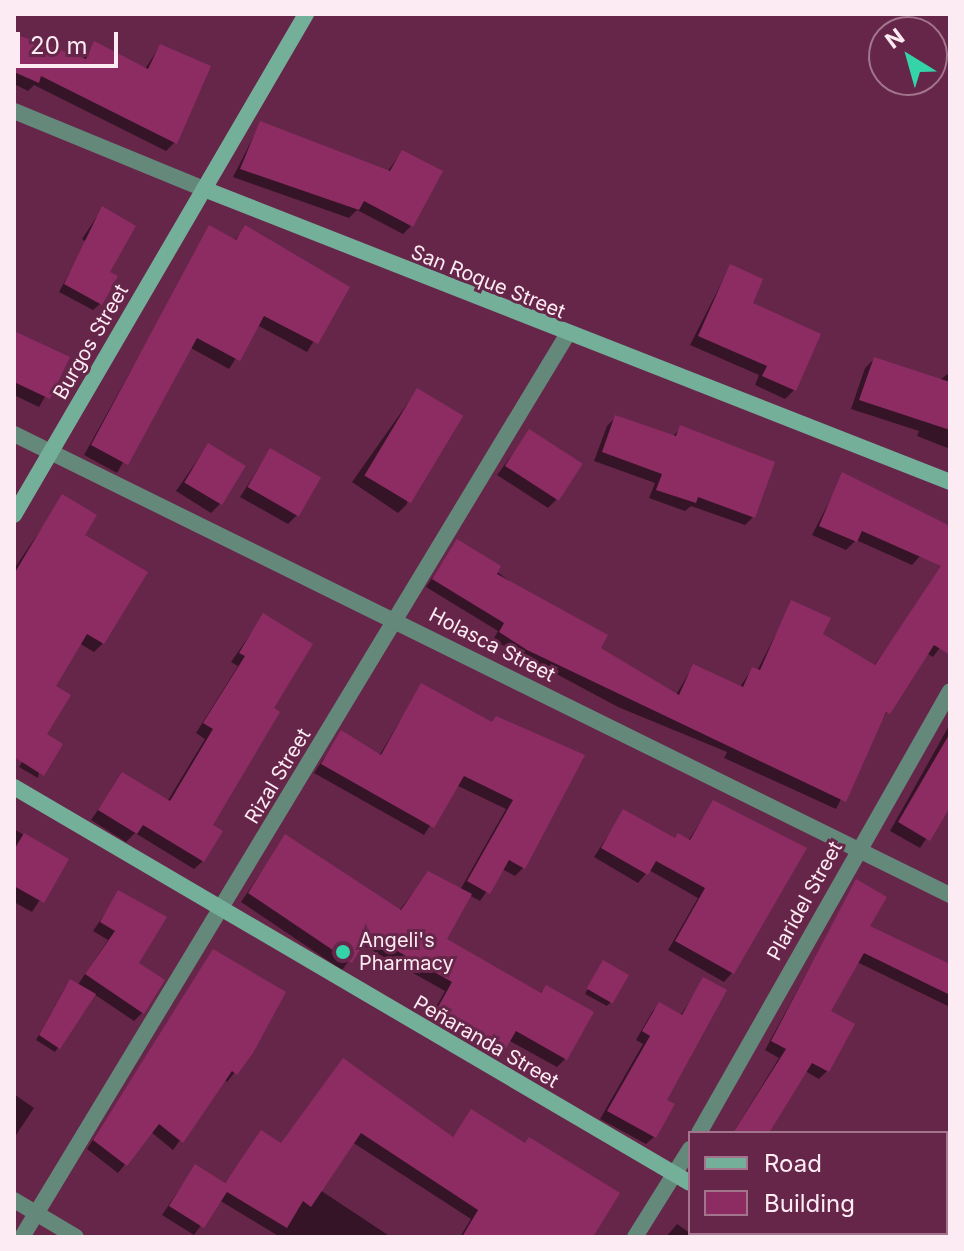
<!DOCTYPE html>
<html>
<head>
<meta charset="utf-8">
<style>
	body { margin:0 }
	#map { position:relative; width:964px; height:1251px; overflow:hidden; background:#662649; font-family:Inter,sans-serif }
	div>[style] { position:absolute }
	.shadow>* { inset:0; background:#0007 }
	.building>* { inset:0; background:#8d2c63; transform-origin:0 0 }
	.street>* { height:16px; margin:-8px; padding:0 8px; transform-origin:8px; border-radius:8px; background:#64887a }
	.secondary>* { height:16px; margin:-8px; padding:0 8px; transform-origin:8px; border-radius:8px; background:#74af99 }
	.dots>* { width:22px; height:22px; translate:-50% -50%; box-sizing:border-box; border:4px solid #662649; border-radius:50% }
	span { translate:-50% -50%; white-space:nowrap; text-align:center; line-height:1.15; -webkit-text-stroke:6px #662649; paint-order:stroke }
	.street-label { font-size:20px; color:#fcebf2 }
	.poi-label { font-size:20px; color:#fcebf2 }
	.left { translate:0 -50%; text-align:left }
	.frame { position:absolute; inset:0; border:16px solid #fcebf2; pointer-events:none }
	.legend { position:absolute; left:688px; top:1131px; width:260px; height:104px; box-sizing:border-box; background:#662649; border:2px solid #a2758d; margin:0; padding:10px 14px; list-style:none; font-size:24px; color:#fcebf2 }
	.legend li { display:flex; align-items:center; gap:16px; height:40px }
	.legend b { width:40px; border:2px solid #a2758d }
	.north { position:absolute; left:868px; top:16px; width:80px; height:80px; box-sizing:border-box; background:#662649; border:2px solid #a2758d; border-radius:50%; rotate:323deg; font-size:22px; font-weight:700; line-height:32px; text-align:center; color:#fcebf2 }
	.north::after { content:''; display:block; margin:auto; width:28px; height:36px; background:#34d4a8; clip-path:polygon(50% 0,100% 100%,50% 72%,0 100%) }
	.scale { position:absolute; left:16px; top:32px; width:102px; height:36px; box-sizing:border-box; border:4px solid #fcebf2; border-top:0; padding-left:10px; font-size:24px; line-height:28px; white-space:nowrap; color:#fcebf2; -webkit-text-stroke:6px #662649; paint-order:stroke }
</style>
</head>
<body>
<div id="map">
	<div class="shadow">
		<i style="clip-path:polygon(14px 36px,82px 60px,95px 44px,145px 69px,160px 46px,175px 142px,166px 151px,34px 85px,28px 91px,14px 84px)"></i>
		<i style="clip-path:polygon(260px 124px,387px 172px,402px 152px,412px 225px,403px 234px,357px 210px,349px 218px,233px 177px)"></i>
		<i style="clip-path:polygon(102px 209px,100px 304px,93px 310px,59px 292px,86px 242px,82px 239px)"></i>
		<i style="clip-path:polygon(210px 228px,234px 241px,245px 228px,347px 287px,307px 352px,257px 325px,229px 369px,189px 347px,117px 473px,84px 455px)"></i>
		<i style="clip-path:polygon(730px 266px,794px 390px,785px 399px,755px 385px,759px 375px,690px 345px)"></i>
		<i style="clip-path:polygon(14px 333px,68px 358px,39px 407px,14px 395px)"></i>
		<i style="clip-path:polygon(874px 359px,940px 380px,950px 372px,950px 449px,917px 436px,919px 431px,851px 409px,865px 368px)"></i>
		<i style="clip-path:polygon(417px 390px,407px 504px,398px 513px,352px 482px)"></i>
		<i style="clip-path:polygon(616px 417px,672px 437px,681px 428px,754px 516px,745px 525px,691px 506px,685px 511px,649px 498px,655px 483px,594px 461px,607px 426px)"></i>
		<i style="clip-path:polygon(529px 432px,557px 499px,548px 508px,497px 475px)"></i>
		<i style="clip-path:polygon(208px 445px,220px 504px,211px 513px,176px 491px)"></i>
		<i style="clip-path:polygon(270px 450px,297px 515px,288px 524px,240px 497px)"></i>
		<i style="clip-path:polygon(843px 475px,920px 556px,912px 565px,856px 540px,846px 550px,812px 535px)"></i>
		<i style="clip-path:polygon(63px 497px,82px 535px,103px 643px,94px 652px,79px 643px,53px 686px,38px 778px,19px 767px,37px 737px,14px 723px,14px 569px)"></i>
		<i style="clip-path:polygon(457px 542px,599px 648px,676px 695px,693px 666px,740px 687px,752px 669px,757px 671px,792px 603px,821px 635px,873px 667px,950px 558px,950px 634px,933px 657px,926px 653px,881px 721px,836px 809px,724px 758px,727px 752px,618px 707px,493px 640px,498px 631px,426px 587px)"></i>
		<i style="clip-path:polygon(263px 616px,271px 708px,210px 825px,203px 861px,194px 869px,135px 833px,126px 842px,91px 820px,122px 775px,167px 802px,205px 739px,196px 733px,238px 666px,231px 662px)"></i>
		<i style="clip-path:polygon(421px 686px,491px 724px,582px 756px,523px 868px,515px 876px,502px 869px,480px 901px,469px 895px,444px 940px,539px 994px,546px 987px,565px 1059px,557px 1067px,508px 1040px,495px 1057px,431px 1016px,445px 991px,361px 944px,342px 970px,241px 902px,285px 837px,399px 911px,428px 873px,460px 890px,506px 809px,456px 785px,424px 835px,314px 773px,341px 733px,379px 756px)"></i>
		<i style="clip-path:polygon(950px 724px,950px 803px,920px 848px,890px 831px)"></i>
		<i style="clip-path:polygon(713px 803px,732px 973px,724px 982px,668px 950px,698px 898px,649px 870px,638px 883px,594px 857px,624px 811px,674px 839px,688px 841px)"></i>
		<i style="clip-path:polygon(14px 829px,66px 860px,32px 912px,14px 902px)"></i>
		<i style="clip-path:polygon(856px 882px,868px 926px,950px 970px,950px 1007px,857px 962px,828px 1012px,827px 1071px,819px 1079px,805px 1071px,767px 1133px,733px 1133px,779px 1058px,765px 1050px)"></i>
		<i style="clip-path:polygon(119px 893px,143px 1012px,134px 1021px,94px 994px,55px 1052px,36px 1040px,66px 986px,77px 986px,108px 940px,93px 931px)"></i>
		<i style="clip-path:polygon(213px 951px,251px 1052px,227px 1082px,224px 1079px,173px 1150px,151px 1132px,118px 1173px,87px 1149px)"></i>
		<i style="clip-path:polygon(600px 966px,611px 1002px,607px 1006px,585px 994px)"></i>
		<i style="clip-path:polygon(704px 979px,654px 1137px,646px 1144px,600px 1119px,643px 1044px,636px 1040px,652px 1012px,659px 1004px,680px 1016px)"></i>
		<i style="clip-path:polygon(343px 1061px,452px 1138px,471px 1112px,592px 1237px,460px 1237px,471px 1219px,352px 1142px,320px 1190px,391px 1237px,280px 1237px,219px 1200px,194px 1235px,162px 1215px,195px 1166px,224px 1184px,261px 1132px,280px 1145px)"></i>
		<i style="clip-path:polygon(14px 1094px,34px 1108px,14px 1138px)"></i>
		<i style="clip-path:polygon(950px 1209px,950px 1237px,933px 1237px,946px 1233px)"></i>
		<i style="clip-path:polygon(677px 1224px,690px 1233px,699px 1237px,666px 1237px)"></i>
	</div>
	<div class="building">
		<i style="clip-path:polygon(14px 34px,86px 59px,94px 41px,148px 69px,160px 44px,211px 66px,177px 144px,41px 76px,39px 83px,14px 72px)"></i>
		<i style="clip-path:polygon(260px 121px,390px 171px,402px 150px,443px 171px,413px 227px,364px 201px,359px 210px,240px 169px)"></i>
		<i style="clip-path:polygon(102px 206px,136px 226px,110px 272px,118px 276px,102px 305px,64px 284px)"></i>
		<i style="clip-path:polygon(209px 225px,236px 240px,245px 225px,350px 287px,318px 344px,264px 316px,240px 361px,197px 338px,128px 465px,91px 445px)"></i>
		<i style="clip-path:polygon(730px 264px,763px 279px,753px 303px,821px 334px,796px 391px,762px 376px,767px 366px,698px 336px)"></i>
		<i style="clip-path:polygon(14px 331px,70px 357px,50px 399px,14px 382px)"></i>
		<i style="clip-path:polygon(874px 357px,950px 382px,950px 430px,859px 400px)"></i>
		<i style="left:417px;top:388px;width:54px;height:102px;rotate:31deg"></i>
		<i style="clip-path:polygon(615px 415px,676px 436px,680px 425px,775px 462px,755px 518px,698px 497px,696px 503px,656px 490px,662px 474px,602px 452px)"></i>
		<i style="left:529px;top:429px;width:64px;height:44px;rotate:33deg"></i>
		<i style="left:208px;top:443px;width:44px;height:46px;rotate:31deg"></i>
		<i style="left:270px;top:448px;width:59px;height:45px;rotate:30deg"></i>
		<i style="clip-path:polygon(842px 472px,950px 526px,950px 655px,934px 645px,890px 714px,886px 712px,846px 802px,527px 650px,499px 632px,504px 623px,432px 579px,457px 539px,501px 566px,497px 574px,608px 635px,601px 648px,679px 695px,693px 664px,743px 687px,752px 667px,760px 670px,791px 600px,831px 618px,823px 634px,875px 665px,941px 566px,862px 531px,857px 542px,819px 526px)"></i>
		<i style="clip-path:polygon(62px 494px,97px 515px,85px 535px,148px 572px,104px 644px,87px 634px,56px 686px,71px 695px,47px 734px,63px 744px,44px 776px,14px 757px,14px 574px)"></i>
		<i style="clip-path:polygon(263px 613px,313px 644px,274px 708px,280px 712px,213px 825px,223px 831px,204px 862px,143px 825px,137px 834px,98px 810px,122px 772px,170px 801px,213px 729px,203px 723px,245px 656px,239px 653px)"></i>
		<i style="clip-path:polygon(421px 683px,492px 722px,496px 716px,585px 755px,525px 869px,509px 860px,490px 894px,467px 881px,513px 800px,464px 776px,434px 828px,321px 764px,341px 730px,381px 755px)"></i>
		<i style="clip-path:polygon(950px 733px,950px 807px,930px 841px,898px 822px)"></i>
		<i style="clip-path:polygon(713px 800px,807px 848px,734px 974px,675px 941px,705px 888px,656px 861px,648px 875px,601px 848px,623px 809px,675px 838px,678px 833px,690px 840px)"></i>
		<i style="clip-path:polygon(24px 833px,69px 859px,44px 903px,14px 886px,14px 850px)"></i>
		<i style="clip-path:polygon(285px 834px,401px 910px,428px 871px,472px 894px,447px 939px,541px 993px,546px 985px,594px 1012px,567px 1060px,516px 1031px,505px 1050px,438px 1007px,452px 982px,369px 935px,352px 963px,248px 893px)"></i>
		<i style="clip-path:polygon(856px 879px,887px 897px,870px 926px,950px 964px,950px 995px,864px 953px,831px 1011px,855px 1024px,829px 1072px,812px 1063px,769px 1133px,733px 1133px,786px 1049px,771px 1041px)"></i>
		<i style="clip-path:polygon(118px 890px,167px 917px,139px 963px,165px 980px,144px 1014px,85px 974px,115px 931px,100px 922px)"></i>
		<i style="clip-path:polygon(213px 949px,286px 992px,253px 1053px,237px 1075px,232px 1071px,183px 1143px,159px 1124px,127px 1166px,93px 1140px)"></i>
		<i style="left:603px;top:960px;width:30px;height:33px;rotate:30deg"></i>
		<i style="clip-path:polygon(703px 977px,727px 990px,667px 1100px,675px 1104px,656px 1138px,607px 1111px,650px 1036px,642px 1031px,659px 1002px,682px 1015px)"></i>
		<i style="clip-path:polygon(70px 979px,96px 994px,60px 1049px,39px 1035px)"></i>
		<i style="clip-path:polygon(343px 1058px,453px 1137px,471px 1109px,525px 1143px,529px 1137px,620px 1193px,593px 1237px,462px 1237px,478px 1210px,361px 1133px,311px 1207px,303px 1201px,287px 1228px,227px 1192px,204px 1228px,169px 1206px,195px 1164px,225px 1183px,261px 1130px,281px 1143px)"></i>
	</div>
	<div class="street">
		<i style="left:14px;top:111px;width:205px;rotate:22.3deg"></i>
		<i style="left:14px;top:434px;width:1043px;rotate:26.22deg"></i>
		<i style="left:699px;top:1133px;width:508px;rotate:-60.41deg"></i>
		<i style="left:14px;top:1200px;width:72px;rotate:30.8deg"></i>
		<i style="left:22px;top:1237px;width:1054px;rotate:-58.86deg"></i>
		<i style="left:635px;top:1237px;width:104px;rotate:-58deg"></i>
	</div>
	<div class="secondary">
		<i style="left:204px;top:189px;width:801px;rotate:21.44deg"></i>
		<i style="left:14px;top:515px;width:580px;rotate:-59.76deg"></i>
		<i style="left:14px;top:787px;width:783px;rotate:30.36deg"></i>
		<i style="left:777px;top:1233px;width:8px;rotate:30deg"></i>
	</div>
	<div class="dots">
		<i style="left:343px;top:952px;background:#34d4a8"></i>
	</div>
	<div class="street-label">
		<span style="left:488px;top:282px;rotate:22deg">San Roque Street</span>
		<span style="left:91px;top:342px;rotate:-60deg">Burgos Street</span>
		<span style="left:492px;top:645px;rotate:27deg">Holasca Street</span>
		<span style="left:278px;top:776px;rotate:-59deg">Rizal Street</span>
		<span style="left:805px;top:901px;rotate:-61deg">Plaridel Street</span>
		<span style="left:486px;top:1042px;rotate:30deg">Peñaranda Street</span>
	</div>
	<div class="poi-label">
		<span class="left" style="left:359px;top:952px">Angeli's<br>Pharmacy</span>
	</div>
	<div class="frame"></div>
	<ul class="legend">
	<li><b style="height:10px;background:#74af99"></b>Road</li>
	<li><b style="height:22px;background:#8d2c63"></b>Building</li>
	</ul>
	<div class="north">N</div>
	<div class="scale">20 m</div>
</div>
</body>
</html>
